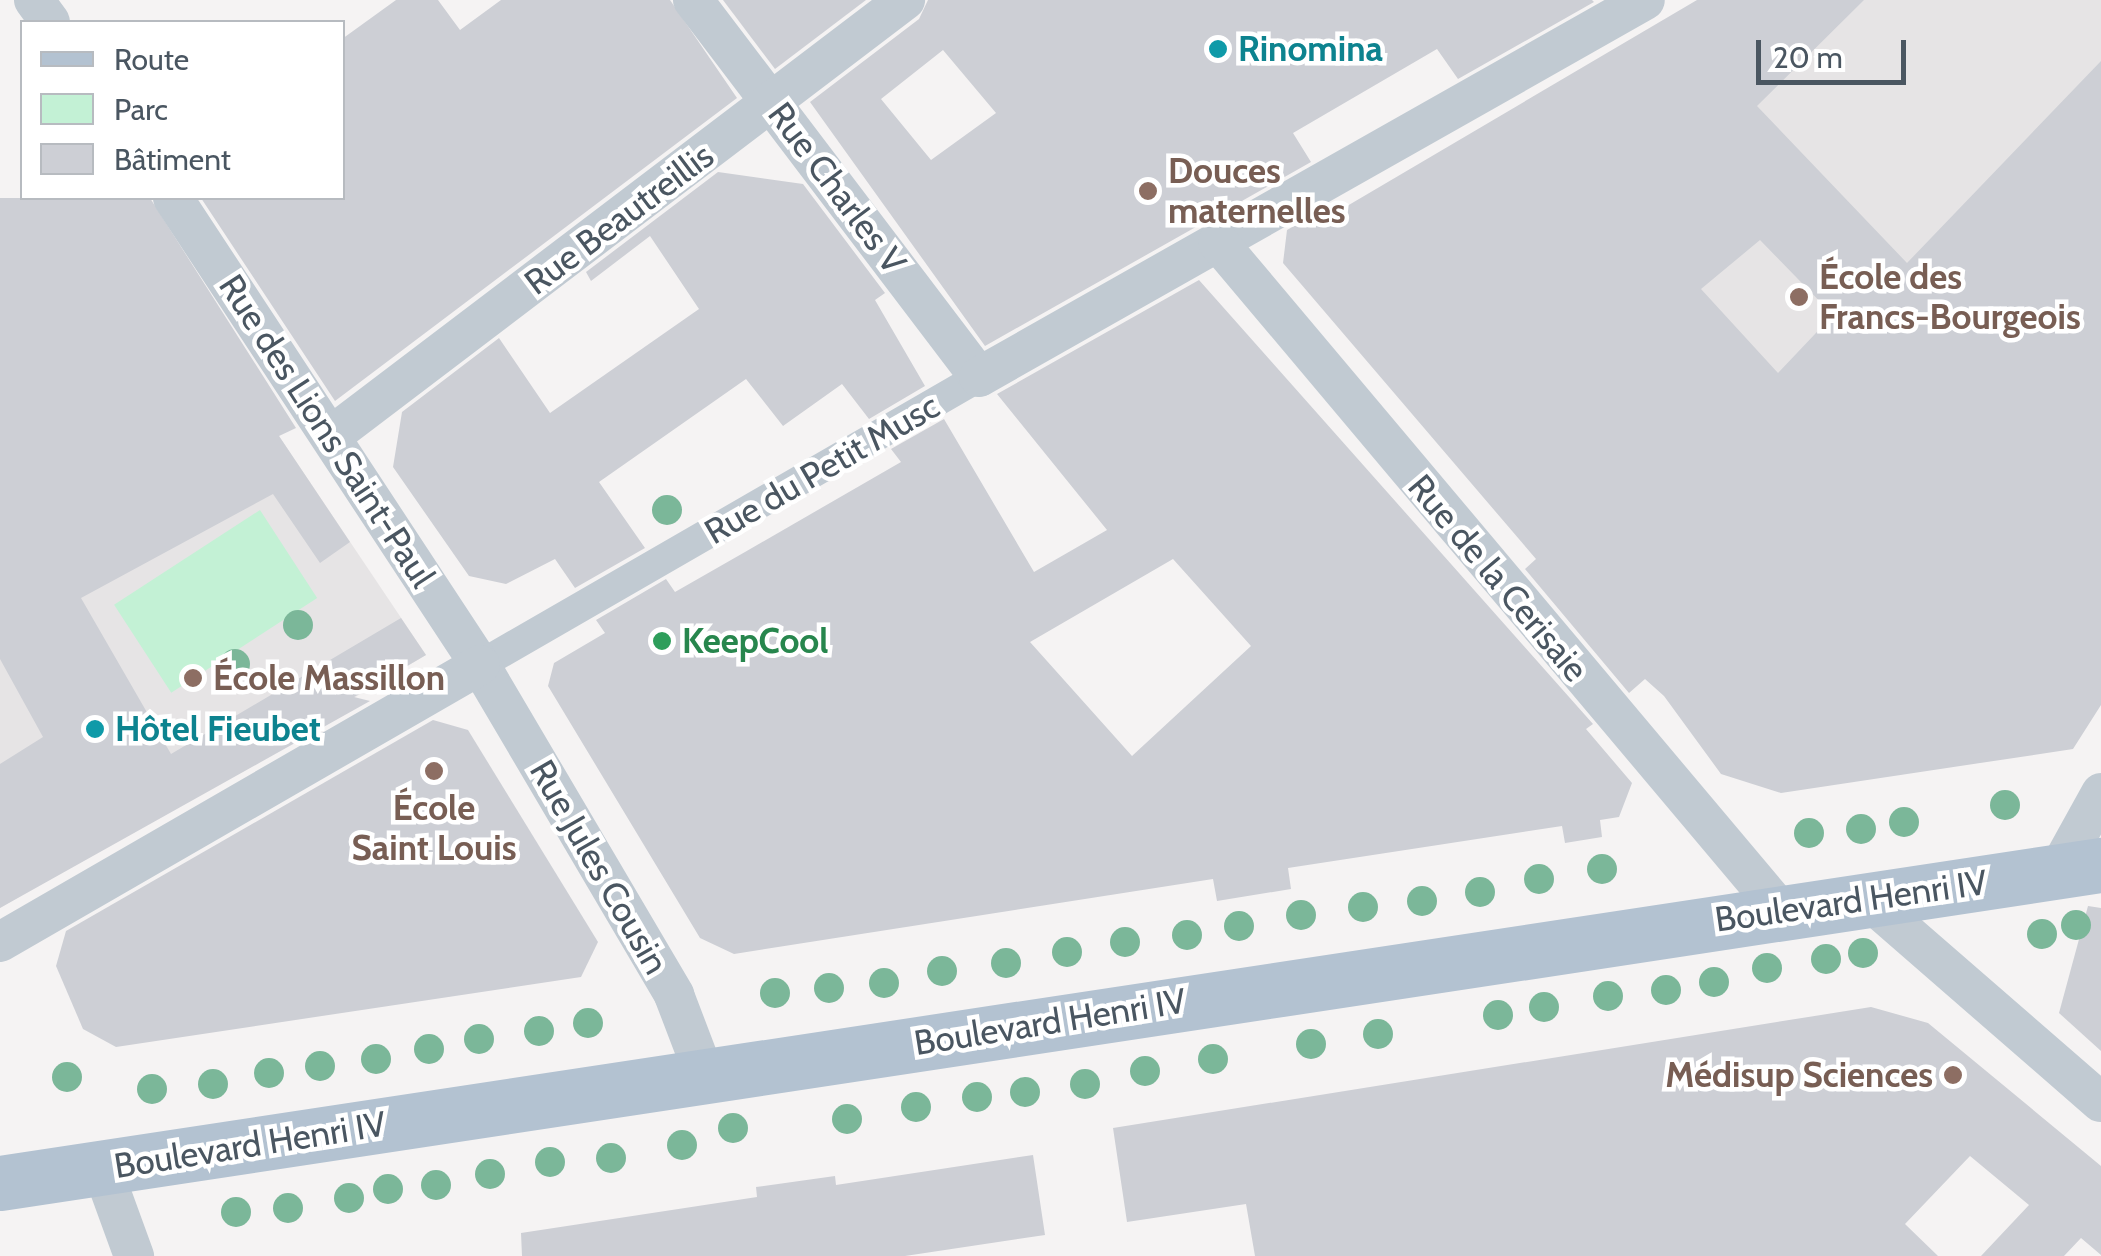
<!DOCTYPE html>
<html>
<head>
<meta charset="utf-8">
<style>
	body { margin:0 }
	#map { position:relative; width:2101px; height:1256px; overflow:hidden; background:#f5f3f3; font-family:Cabin,sans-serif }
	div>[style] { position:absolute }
	.education>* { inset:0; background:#e6e4e5 }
	.green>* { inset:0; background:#c3f1d5; transform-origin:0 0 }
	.building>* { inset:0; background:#cdcfd5 }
	.pedestrian>* { height:30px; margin:-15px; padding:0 15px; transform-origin:15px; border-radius:15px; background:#c1cad2 }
	.minor>* { height:40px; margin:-20px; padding:0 20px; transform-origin:20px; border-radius:20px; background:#c1cad2 }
	.primary>* { height:55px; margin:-27.5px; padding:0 27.5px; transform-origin:27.5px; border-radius:27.5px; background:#b3c2d1 }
	.trees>* { width:30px; height:30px; margin:-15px; border-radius:50%; background:#7bb799 }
	.dots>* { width:28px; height:28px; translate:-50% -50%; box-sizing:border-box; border:5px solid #fff; border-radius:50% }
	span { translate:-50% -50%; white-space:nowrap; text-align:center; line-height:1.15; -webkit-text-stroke:9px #fff; paint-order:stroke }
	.culture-label { font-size:35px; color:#0d838f; font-weight:700 }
	.left { translate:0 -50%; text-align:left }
	.education-label { font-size:35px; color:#785e54; font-weight:700 }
	.right { translate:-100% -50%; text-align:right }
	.street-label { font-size:35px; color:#4a5661 }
	.leisure-label { font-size:35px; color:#27864d; font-weight:700 }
	.legend { position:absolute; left:20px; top:20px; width:325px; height:180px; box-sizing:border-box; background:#fff; border:2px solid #b7bbc0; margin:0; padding:12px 18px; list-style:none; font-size:30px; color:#4a5661 }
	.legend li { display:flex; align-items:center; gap:20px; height:50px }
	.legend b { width:50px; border:2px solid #b7bbc0 }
	.scale { position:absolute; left:1756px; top:40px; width:150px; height:45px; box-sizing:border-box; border:5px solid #4a5661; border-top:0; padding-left:12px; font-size:30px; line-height:35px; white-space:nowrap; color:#4a5661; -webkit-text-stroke:8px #fff; paint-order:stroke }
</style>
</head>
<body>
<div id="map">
	<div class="education">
		<i style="clip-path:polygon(1697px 0,2101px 0,2101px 127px,1679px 576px)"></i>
		<i style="clip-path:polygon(279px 436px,426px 655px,0 908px,0 574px)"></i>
	</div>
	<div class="green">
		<i style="left:260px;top:510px;width:105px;height:174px;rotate:57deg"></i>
	</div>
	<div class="building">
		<i style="clip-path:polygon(396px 0,438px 0,460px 30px,501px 0,670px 0,737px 98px,335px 401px,201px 198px,342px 198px,342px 39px)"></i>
		<i style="clip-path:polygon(723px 0,866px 0,775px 69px)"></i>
		<i style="clip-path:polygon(evenodd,928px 0,1592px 0,1594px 2px,1458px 79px,1437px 49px,1293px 133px,1311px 162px,985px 346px,810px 102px,919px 19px,928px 0,943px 50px,996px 113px,931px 160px,881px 99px,943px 50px)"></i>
		<i style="clip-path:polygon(evenodd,1697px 0,1864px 0,1757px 106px,1907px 263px,2101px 61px,2101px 705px,2073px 749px,1781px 793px,1721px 774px,1664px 696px,1645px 679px,1629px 693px,1525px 569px,1536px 559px,1283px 263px,1287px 230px,1337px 202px,1342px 209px,1697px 0,1760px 240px,1833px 315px,1778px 373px,1701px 289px,1760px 240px)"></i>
		<i style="clip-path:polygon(718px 172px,803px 184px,885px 293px,875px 300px,925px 386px,869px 419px,842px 384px,783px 426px,746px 379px,599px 482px,645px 548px,575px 588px,555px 559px,506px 584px,469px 576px,393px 467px,402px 412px,499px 338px,550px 413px,699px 309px,650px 236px,591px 281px,586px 272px)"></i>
		<i style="clip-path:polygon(0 198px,150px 198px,296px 428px,279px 436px,350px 542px,320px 563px,273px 494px,81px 598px,171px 754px,401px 618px,426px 655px,354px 697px,370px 701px,0 908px,0 764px,43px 737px,0 659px)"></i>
		<i style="clip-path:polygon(evenodd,1199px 280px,1593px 724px,1586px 729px,1632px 783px,1619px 817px,1600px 820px,1602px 837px,1565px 843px,1562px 826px,1288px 868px,1291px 889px,1217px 901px,1213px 879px,734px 954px,700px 938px,548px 686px,554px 663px,605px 633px,596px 620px,666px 579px,675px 592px,745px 552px,901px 462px,891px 449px,944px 419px,1034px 572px,1107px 530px,997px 394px,1199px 280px,1173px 559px,1251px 646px,1132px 756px,1030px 642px,1173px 559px)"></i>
		<i style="clip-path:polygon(433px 720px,468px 730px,598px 942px,581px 977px,116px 1047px,83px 1029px,56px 966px,66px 931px)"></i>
		<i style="clip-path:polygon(2088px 906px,2101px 908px,2101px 1051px,2059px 1013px)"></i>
		<i style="clip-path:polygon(1871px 1007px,1928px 1023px,2101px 1166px,2101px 1255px,2081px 1238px,2064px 1256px,1981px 1256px,2029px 1205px,1970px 1156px,1905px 1224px,1938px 1256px,1255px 1256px,1246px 1204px,1127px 1222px,1113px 1128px)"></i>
		<i style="clip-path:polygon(1033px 1155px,1045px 1235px,905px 1256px,522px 1256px,521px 1233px,757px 1197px,756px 1187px,835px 1176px,836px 1185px)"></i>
	</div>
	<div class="pedestrian">
		<i style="left:480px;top:665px;width:576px;rotate:-29.99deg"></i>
	</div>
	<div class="minor">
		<i style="left:34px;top:0;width:27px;rotate:54deg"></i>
		<i style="left:693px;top:0;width:473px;rotate:52.8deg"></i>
		<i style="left:979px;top:377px;width:765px;rotate:-29.51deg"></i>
		<i style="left:173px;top:198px;width:559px;rotate:56.68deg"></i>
		<i style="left:480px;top:665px;width:383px;rotate:59.5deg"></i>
		<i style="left:674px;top:995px;width:87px;rotate:69.1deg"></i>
		<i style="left:1218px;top:242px;width:874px;rotate:49.92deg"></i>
		<i style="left:331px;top:436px;width:721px;rotate:-37.22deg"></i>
		<i style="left:2058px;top:871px;width:89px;rotate:-61.1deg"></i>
		<i style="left:1866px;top:898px;width:311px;rotate:41deg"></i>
		<i style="left:0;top:942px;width:554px;rotate:-29.99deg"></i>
		<i style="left:102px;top:1168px;width:94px;rotate:70deg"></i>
	</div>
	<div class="primary">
		<i style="left:0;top:1183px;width:2125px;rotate:-8.61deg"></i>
	</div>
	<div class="trees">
		<i style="left:667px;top:510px"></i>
		<i style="left:298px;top:625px"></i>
		<i style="left:235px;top:664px"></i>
		<i style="left:2005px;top:805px"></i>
		<i style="left:1904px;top:822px"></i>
		<i style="left:1861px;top:829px"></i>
		<i style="left:1809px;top:833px"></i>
		<i style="left:1602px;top:869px"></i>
		<i style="left:1539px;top:879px"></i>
		<i style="left:1480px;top:892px"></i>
		<i style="left:1422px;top:901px"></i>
		<i style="left:1363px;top:907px"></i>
		<i style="left:1301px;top:915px"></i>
		<i style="left:2076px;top:925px"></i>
		<i style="left:1239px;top:926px"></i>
		<i style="left:2042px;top:934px"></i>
		<i style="left:1187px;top:935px"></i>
		<i style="left:1125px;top:942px"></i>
		<i style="left:1067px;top:952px"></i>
		<i style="left:1863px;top:953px"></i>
		<i style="left:1826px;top:959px"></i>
		<i style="left:1006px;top:963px"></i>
		<i style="left:1767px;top:968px"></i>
		<i style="left:942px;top:971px"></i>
		<i style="left:1714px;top:982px"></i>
		<i style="left:884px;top:983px"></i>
		<i style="left:829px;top:988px"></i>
		<i style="left:1666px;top:990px"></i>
		<i style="left:775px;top:993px"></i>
		<i style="left:1608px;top:996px"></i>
		<i style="left:1544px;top:1007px"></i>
		<i style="left:1498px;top:1015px"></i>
		<i style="left:588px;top:1023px"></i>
		<i style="left:539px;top:1031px"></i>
		<i style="left:1378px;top:1034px"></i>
		<i style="left:479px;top:1039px"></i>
		<i style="left:1311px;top:1044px"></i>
		<i style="left:429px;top:1049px"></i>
		<i style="left:376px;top:1059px"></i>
		<i style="left:1213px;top:1059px"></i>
		<i style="left:320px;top:1066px"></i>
		<i style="left:1145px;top:1071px"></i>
		<i style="left:269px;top:1073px"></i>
		<i style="left:67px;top:1077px"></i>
		<i style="left:213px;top:1084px"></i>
		<i style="left:1085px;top:1084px"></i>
		<i style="left:152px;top:1089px"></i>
		<i style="left:1025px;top:1092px"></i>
		<i style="left:977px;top:1097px"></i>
		<i style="left:916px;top:1107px"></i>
		<i style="left:847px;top:1119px"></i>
		<i style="left:733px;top:1128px"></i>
		<i style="left:682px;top:1145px"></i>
		<i style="left:611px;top:1158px"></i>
		<i style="left:550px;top:1162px"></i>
		<i style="left:490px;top:1174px"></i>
		<i style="left:436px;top:1185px"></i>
		<i style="left:388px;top:1189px"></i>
		<i style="left:349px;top:1198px"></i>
		<i style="left:288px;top:1208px"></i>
		<i style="left:236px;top:1212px"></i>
	</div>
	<div class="dots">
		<i style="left:1218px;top:49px;background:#0f9aa8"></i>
		<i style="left:1148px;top:191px;background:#8d6e63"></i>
		<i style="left:1799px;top:297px;background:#8d6e63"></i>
		<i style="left:662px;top:641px;background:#2e9e5b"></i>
		<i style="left:193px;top:678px;background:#8d6e63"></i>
		<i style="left:95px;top:729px;background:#0f9aa8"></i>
		<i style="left:434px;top:771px;background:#8d6e63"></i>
		<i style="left:1953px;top:1075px;background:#8d6e63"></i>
	</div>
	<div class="culture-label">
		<span class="left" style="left:1238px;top:49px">Rinomina</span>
		<span class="left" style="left:115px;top:729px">Hôtel Fieubet</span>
	</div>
	<div class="education-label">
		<span class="left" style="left:1168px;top:191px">Douces<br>maternelles</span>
		<span class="left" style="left:1819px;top:297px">École des<br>Francs-Bourgeois</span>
		<span class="left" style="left:213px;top:678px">École Massillon</span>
		<span style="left:434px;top:828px">École<br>Saint Louis</span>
		<span class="right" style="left:1933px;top:1075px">Médisup Sciences</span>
	</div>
	<div class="street-label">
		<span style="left:837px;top:188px;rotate:53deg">Rue Charles V</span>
		<span style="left:619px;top:219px;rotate:-37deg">Rue Beautreillis</span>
		<span style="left:327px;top:431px;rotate:57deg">Rue des Lions Saint-Paul</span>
		<span style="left:822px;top:469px;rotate:-30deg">Rue du Petit Musc</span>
		<span style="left:1498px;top:578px;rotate:50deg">Rue de la Cerisaie</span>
		<span style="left:599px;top:867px;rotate:60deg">Rue Jules Cousin</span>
		<span style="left:1851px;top:901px;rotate:-8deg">Boulevard Henri IV</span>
		<span style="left:1050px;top:1022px;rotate:-9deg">Boulevard Henri IV</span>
		<span style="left:250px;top:1145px;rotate:-9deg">Boulevard Henri IV</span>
	</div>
	<div class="leisure-label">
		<span class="left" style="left:682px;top:641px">KeepCool</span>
	</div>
	<ul class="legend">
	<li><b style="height:12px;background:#b3c2d1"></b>Route</li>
	<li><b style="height:28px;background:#c3f1d5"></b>Parc</li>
	<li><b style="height:28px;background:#cdcfd5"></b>Bâtiment</li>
	</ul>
	<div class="scale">20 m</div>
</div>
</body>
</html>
